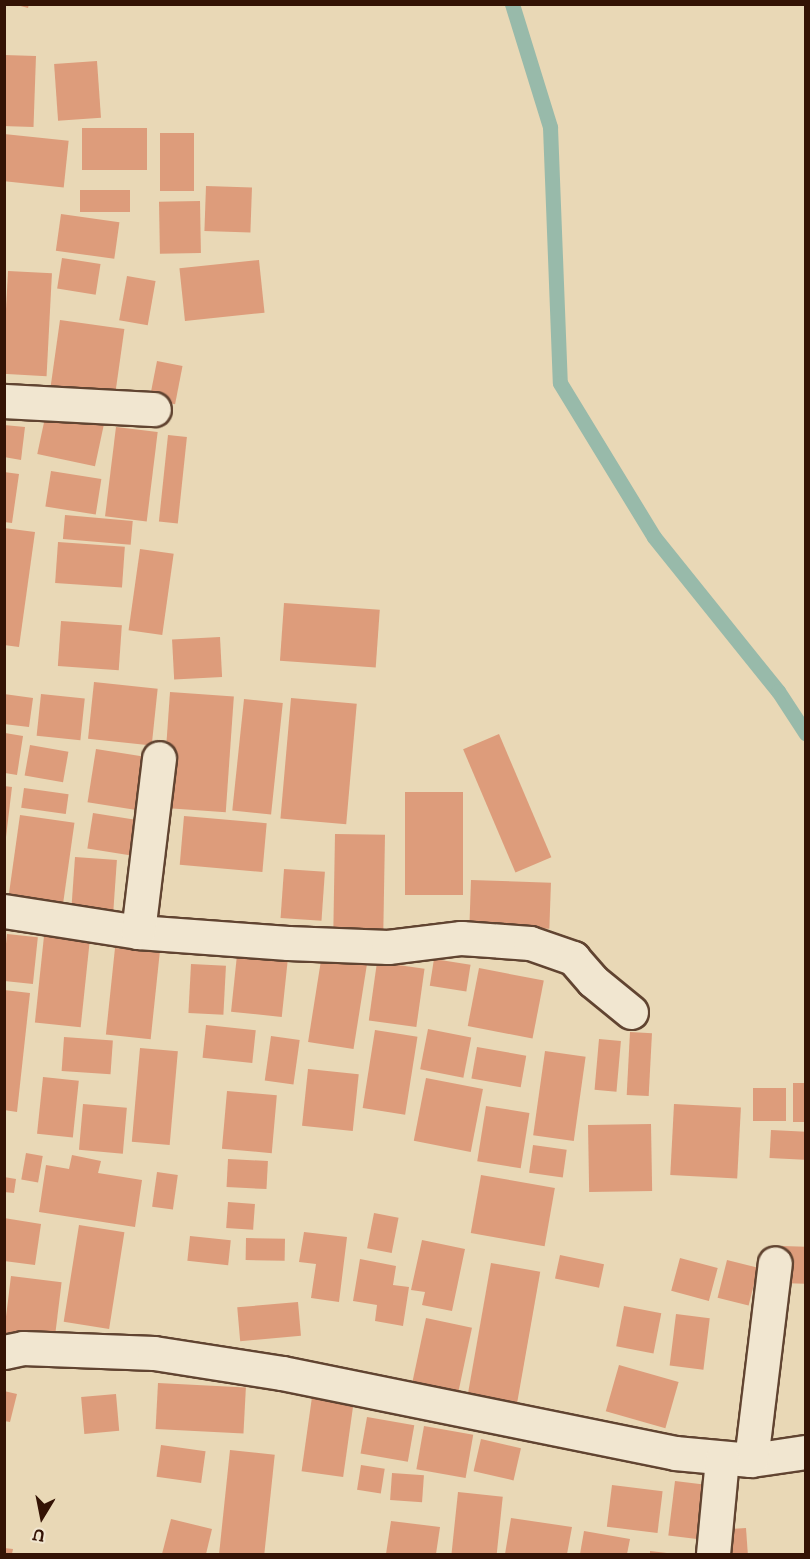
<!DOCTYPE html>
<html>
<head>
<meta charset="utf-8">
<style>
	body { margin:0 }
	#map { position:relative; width:810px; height:1559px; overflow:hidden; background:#e9d8b6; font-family:"IM FELL DW Pica",serif }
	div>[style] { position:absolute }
	.stream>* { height:15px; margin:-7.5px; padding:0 7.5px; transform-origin:7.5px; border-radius:7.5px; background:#98baaa }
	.building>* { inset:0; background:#dd9c7b; transform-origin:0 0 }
	.roads { filter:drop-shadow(2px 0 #614431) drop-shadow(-2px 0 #614431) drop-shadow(0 2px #614431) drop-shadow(0 -2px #614431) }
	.street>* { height:33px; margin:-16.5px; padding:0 16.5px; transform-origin:16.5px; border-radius:16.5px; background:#f1e6d0 }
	span { translate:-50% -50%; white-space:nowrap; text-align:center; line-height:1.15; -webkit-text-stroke:5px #f1e6d0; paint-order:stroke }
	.frame { position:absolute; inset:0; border:6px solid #341305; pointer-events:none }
	.north { position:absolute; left:12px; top:1487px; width:60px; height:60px; -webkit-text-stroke:4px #f1e6d0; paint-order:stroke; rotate:190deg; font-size:16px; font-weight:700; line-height:24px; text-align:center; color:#341305 }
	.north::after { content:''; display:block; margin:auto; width:21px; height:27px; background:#341305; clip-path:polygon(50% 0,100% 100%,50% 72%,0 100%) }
</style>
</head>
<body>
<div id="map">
	<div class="stream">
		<i style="left:512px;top:4px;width:129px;rotate:72.8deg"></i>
		<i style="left:550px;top:127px;width:256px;rotate:87.8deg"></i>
		<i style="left:560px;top:383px;width:180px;rotate:58.6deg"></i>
		<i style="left:654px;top:537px;width:198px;rotate:51.2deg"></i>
		<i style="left:778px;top:691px;width:51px;rotate:56.9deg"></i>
	</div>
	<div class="building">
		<i style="clip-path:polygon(13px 4px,29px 4px,28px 8px)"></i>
		<i style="left:4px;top:55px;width:32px;height:71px;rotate:2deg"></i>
		<i style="left:97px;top:61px;width:57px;height:43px;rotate:86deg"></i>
		<i style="left:82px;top:128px;width:65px;height:42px"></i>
		<i style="left:160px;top:133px;width:34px;height:58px"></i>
		<i style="left:4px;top:134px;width:65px;height:47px;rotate:6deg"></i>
		<i style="left:206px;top:186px;width:46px;height:45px;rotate:2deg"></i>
		<i style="left:80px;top:190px;width:50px;height:22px"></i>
		<i style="left:200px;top:201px;width:52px;height:41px;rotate:89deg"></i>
		<i style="left:61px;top:214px;width:59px;height:37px;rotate:8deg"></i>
		<i style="left:62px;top:258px;width:39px;height:31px;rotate:9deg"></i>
		<i style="left:259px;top:260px;width:53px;height:80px;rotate:84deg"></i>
		<i style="left:8px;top:271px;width:44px;height:103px;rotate:3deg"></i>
		<i style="left:127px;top:276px;width:29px;height:45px;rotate:10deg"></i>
		<i style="left:60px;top:320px;width:65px;height:69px;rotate:8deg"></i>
		<i style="left:157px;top:361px;width:26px;height:39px;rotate:11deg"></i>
		<i style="left:46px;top:413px;width:59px;height:42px;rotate:12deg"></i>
		<i style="clip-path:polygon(4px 425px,25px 427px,21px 460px,4px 457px)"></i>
		<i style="left:116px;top:427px;width:42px;height:90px;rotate:7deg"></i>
		<i style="left:168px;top:435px;width:19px;height:87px;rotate:6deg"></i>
		<i style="left:51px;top:471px;width:51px;height:36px;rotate:9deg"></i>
		<i style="clip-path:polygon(4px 472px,19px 474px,12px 523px,4px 522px)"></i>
		<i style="left:65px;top:515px;width:68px;height:24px;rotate:5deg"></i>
		<i style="clip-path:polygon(4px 528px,35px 532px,19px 647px,4px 645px)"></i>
		<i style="left:58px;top:542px;width:67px;height:41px;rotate:4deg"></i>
		<i style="left:140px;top:549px;width:34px;height:82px;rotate:8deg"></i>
		<i style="left:284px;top:603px;width:96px;height:58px;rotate:4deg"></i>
		<i style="left:61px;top:621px;width:61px;height:45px;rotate:4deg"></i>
		<i style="left:220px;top:637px;width:40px;height:48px;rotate:87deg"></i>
		<i style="left:94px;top:682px;width:64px;height:57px;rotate:6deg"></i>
		<i style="left:170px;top:692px;width:64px;height:116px;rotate:4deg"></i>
		<i style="clip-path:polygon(4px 694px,33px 698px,29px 727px,4px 724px)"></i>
		<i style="left:41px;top:694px;width:44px;height:42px;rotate:6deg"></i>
		<i style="left:291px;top:698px;width:66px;height:121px;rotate:5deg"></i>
		<i style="left:244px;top:699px;width:39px;height:112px;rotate:6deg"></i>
		<i style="clip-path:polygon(5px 733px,23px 736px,17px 775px,5px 773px)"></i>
		<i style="left:499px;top:734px;width:134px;height:39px;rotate:67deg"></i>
		<i style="left:30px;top:745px;width:39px;height:31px;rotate:10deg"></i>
		<i style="left:96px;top:749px;width:51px;height:54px;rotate:9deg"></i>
		<i style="clip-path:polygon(4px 786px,12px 787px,6px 837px,4px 837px)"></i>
		<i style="left:24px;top:788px;width:45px;height:20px;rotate:8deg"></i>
		<i style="left:405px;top:792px;width:58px;height:103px"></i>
		<i style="left:93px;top:813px;width:46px;height:36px;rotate:9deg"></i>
		<i style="left:20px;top:815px;width:55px;height:82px;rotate:8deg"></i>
		<i style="left:184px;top:816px;width:83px;height:49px;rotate:5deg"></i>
		<i style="left:335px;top:834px;width:50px;height:101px;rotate:1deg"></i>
		<i style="left:75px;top:857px;width:42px;height:52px;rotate:4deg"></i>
		<i style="left:284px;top:869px;width:41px;height:49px;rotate:4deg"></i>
		<i style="left:471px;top:880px;width:80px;height:46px;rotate:2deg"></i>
		<i style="left:7px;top:934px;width:31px;height:47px;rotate:6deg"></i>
		<i style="left:44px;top:936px;width:46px;height:87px;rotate:6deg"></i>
		<i style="left:115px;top:948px;width:45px;height:87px;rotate:6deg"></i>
		<i style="left:322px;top:954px;width:46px;height:89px;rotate:9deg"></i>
		<i style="left:237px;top:955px;width:51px;height:57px;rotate:6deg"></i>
		<i style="left:434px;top:959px;width:37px;height:27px;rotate:9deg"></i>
		<i style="left:377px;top:962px;width:48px;height:59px;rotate:8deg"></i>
		<i style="left:191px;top:964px;width:35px;height:49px;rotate:3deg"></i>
		<i style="left:479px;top:968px;width:66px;height:59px;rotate:11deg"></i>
		<i style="clip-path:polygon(4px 990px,30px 993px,17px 1112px,4px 1110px)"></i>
		<i style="left:206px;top:1025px;width:50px;height:33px;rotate:6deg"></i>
		<i style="left:428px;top:1029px;width:44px;height:41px;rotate:11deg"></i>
		<i style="left:375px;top:1030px;width:43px;height:79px;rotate:9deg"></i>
		<i style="left:630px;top:1032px;width:22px;height:63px;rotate:3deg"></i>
		<i style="left:271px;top:1036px;width:29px;height:45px;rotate:8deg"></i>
		<i style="left:64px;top:1037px;width:49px;height:34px;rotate:4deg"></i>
		<i style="left:599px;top:1039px;width:22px;height:51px;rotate:5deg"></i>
		<i style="left:477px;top:1047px;width:50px;height:32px;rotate:10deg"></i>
		<i style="left:140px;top:1048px;width:38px;height:94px;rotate:5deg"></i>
		<i style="left:545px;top:1051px;width:41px;height:85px;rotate:8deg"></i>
		<i style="left:308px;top:1069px;width:51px;height:57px;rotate:6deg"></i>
		<i style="left:43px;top:1077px;width:36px;height:57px;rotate:6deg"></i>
		<i style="left:426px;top:1078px;width:58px;height:64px;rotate:11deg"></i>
		<i style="left:793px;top:1083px;width:13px;height:39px"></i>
		<i style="left:753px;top:1088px;width:33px;height:33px"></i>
		<i style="left:227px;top:1091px;width:50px;height:58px;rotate:5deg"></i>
		<i style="left:83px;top:1104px;width:44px;height:46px;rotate:5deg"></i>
		<i style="left:674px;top:1104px;width:67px;height:71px;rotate:3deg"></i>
		<i style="left:486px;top:1106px;width:44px;height:56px;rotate:9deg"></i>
		<i style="left:651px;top:1124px;width:67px;height:63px;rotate:89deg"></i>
		<i style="left:771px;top:1130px;width:35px;height:28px;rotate:3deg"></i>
		<i style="left:533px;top:1145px;width:34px;height:28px;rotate:8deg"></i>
		<i style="left:26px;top:1153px;width:17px;height:27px;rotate:10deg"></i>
		<i style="clip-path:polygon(72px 1155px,101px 1161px,98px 1173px,142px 1180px,135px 1227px,39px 1212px,46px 1165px,69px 1169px)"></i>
		<i style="left:228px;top:1159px;width:40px;height:28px;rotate:3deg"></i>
		<i style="left:157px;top:1172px;width:21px;height:35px;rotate:8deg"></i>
		<i style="left:481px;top:1175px;width:75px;height:59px;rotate:10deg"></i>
		<i style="clip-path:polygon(4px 1177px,16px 1179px,14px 1193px,4px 1192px)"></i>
		<i style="left:228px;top:1202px;width:27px;height:26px;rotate:4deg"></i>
		<i style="left:374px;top:1213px;width:25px;height:36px;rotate:11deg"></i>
		<i style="clip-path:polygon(4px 1218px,41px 1224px,35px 1265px,4px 1261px)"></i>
		<i style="left:79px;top:1225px;width:46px;height:98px;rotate:9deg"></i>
		<i style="clip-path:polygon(304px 1232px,347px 1237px,339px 1302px,311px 1298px,316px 1264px,299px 1262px)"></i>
		<i style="left:190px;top:1236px;width:41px;height:25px;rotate:6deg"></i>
		<i style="left:246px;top:1238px;width:39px;height:22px;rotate:1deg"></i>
		<i style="clip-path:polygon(422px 1240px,465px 1249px,452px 1311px,422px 1305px,425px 1292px,411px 1290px)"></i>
		<i style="left:782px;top:1246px;width:24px;height:37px;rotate:2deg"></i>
		<i style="left:560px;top:1255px;width:45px;height:24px;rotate:12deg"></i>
		<i style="left:680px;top:1258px;width:39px;height:34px;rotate:15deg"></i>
		<i style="clip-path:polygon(360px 1259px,396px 1266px,393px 1285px,409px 1287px,403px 1326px,375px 1321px,377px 1305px,353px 1301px)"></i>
		<i style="left:727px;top:1260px;width:32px;height:39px;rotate:14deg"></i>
		<i style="left:491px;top:1263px;width:50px;height:133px;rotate:10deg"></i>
		<i style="left:11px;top:1276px;width:51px;height:61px;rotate:7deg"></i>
		<i style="left:298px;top:1302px;width:34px;height:61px;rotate:85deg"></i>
		<i style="left:624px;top:1306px;width:38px;height:41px;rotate:11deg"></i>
		<i style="left:676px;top:1314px;width:34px;height:52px;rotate:7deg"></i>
		<i style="left:426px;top:1318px;width:47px;height:74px;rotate:12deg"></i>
		<i style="left:619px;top:1365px;width:62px;height:48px;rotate:16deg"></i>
		<i style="left:158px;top:1383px;width:88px;height:46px;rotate:3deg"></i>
		<i style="clip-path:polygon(4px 1391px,17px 1394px,10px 1422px,4px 1421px)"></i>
		<i style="left:116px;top:1394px;width:37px;height:35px;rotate:85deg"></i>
		<i style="left:312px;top:1397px;width:42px;height:75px;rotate:8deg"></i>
		<i style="left:367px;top:1417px;width:48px;height:37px;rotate:10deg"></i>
		<i style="left:424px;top:1426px;width:50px;height:44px;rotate:10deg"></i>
		<i style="left:481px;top:1439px;width:41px;height:33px;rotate:13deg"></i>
		<i style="left:161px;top:1445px;width:45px;height:32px;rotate:8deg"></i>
		<i style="left:230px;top:1450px;width:45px;height:105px;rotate:6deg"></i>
		<i style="left:361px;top:1465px;width:24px;height:25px;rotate:9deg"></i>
		<i style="left:392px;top:1473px;width:32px;height:27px;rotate:4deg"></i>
		<i style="left:675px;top:1481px;width:33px;height:55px;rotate:7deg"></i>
		<i style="left:612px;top:1485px;width:51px;height:42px;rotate:7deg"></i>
		<i style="left:458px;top:1492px;width:45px;height:63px;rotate:6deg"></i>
		<i style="clip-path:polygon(511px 1518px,572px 1527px,567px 1554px,505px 1554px)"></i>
		<i style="clip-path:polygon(171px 1519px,212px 1529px,206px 1554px,162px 1554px)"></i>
		<i style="clip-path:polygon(391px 1521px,440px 1527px,436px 1554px,386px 1554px)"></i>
		<i style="left:746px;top:1528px;width:26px;height:23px;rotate:86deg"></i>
		<i style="clip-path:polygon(584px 1531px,630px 1539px,627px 1554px,580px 1554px)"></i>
		<i style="clip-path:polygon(4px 1548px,13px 1549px,12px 1554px,4px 1554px)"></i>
		<i style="clip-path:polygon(650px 1551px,667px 1553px,667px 1554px,650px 1554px)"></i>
	</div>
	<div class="roads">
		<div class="street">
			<i style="left:4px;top:401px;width:150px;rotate:3.1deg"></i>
			<i style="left:4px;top:911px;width:136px;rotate:8.9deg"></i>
			<i style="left:138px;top:932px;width:150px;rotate:4.2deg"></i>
			<i style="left:288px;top:943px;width:100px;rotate:2.3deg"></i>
			<i style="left:388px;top:947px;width:74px;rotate:-7deg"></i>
			<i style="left:461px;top:938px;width:69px;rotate:4.1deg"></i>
			<i style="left:530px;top:943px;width:46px;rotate:19.2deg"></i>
			<i style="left:573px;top:958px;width:30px;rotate:49deg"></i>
			<i style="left:593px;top:981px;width:49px;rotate:39.2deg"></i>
			<i style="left:138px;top:932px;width:175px;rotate:-83.1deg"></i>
			<i style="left:4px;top:1352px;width:19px;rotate:-12deg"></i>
			<i style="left:23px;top:1348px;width:131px;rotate:2.2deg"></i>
			<i style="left:154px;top:1353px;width:130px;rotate:8.9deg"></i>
			<i style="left:282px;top:1373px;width:401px;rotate:11.5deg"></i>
			<i style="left:675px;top:1453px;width:76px;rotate:5.3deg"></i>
			<i style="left:751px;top:1460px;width:56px;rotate:-8.3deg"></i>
			<i style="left:751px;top:1460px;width:198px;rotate:-83.1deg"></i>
			<i style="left:713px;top:1554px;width:95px;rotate:-84.6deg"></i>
		</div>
	</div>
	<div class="frame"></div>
	<div class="north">U</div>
</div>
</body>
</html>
